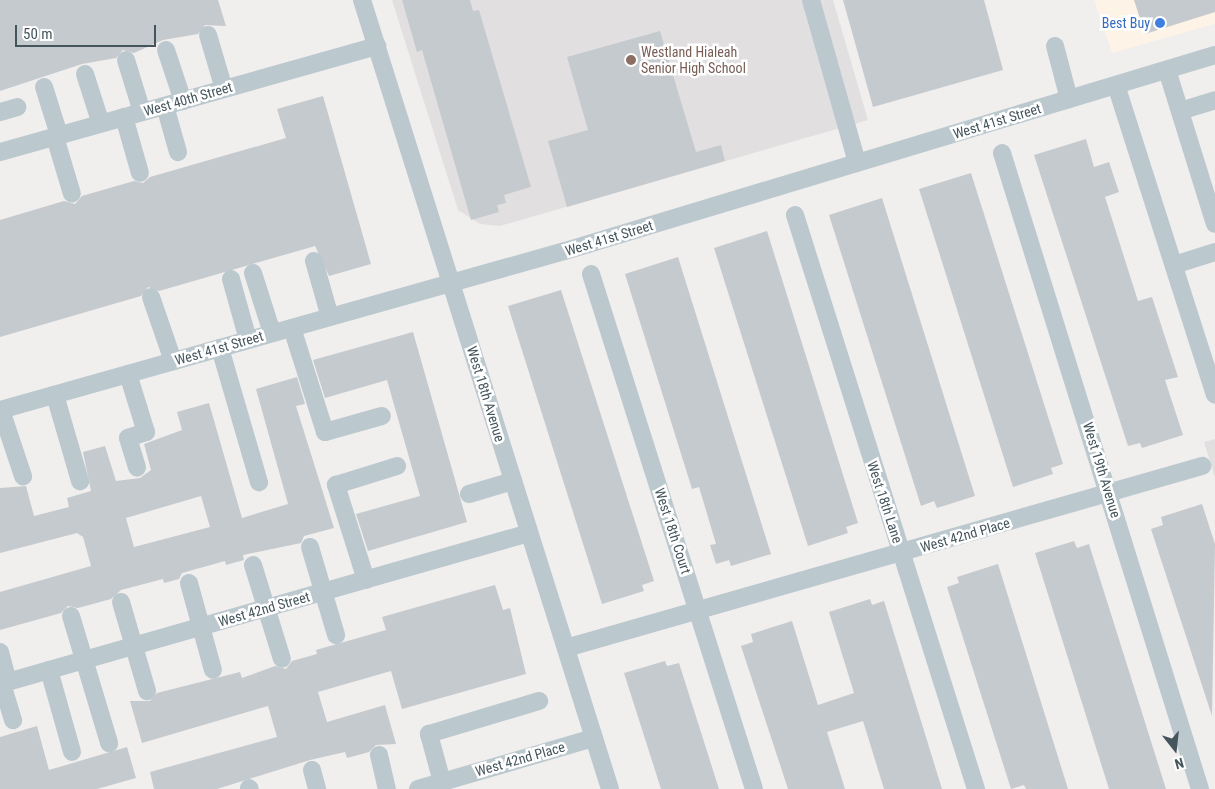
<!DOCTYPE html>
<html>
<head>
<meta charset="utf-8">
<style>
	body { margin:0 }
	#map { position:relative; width:1215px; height:789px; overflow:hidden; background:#f1eeee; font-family:"Roboto Condensed",sans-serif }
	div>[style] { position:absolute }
	.commercial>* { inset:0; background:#fdf3e6 }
	.education>* { inset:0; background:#e2dfe1 }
	.building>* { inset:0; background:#c5cace }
	.minor>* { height:18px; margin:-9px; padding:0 9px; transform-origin:9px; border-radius:9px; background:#bbc8ce }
	.dots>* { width:14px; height:14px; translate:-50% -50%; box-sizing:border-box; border:2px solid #fff; border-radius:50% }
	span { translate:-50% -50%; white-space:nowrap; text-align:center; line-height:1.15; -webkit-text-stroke:5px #fff; paint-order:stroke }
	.shop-label { font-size:14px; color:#366cbe }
	.right { translate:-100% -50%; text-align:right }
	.education-label { font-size:14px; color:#785e54 }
	.left { translate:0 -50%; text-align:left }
	.street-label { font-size:14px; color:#45555c }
	.north { position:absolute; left:1150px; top:724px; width:50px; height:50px; -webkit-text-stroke:4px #fff; paint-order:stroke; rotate:164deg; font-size:14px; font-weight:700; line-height:20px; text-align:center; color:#45555c }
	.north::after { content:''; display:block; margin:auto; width:18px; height:22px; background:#45555c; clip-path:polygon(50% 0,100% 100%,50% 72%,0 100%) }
	.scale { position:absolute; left:15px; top:25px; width:141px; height:22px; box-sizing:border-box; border:2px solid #45555c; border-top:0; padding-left:6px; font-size:15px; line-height:18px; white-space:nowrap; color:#45555c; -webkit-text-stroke:4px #fff; paint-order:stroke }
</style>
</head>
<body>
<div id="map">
	<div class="commercial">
		<i style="clip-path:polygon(1094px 0,1215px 0,1215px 24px,1112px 53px)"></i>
	</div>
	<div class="education">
		<i style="clip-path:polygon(392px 0,833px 0,868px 120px,500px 226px,480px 224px,458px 210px)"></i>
		<i style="clip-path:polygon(1215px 439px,1215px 478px,1204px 442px)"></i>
	</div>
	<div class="building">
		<i style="clip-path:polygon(0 0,218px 0,226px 26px,205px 25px,198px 34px,163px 40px,134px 53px,123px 50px,116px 58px,82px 64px,0 91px)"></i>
		<i style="clip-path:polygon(402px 0,470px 0,473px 11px,479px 10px,531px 187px,504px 195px,506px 203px,497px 205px,499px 212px,471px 220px,422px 50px,417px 52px)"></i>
		<i style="clip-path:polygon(843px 0,984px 0,1003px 70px,873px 107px)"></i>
		<i style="clip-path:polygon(1134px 0,1215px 0,1215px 12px,1145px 34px)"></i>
		<i style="clip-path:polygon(660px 31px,696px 152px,721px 145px,725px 161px,567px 207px,548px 141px,588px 130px,567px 57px)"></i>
		<i style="clip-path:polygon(323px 96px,371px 264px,329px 276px,315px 246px,159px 291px,148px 287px,141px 296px,0 337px,0 220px,64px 201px,75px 204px,82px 196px,134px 181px,143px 183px,150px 177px,286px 138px,277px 109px)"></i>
		<i style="clip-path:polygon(1086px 139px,1094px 167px,1109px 162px,1119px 192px,1105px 197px,1138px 301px,1152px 297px,1178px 377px,1165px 380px,1183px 435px,1142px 448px,1140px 443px,1128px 446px,1034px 155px)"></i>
		<i style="clip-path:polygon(971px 173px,1063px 464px,1051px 468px,1053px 474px,1013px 487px,919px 189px)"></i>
		<i style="clip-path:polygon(882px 198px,975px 496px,937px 508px,934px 501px,921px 506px,829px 215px)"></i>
		<i style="clip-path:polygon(767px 231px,858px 523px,846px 527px,848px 533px,808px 546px,714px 248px)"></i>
		<i style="clip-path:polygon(678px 257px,771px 554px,731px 566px,729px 560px,716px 564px,710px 545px,716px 544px,699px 487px,692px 489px,625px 274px)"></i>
		<i style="clip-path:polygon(561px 290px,654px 581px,642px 585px,644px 591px,602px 604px,508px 306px)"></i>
		<i style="clip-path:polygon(413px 332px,467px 522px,368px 551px,356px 514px,420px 496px,387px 380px,325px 398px,313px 360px)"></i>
		<i style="clip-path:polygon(evenodd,297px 377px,305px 404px,296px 406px,334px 528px,304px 536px,301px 543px,243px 555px,244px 560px,226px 565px,225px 561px,182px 573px,179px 579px,164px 583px,163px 579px,121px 590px,111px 599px,78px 608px,68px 606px,61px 613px,0 630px,0 592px,91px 566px,83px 537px,77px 533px,0 553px,0 488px,26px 486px,34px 516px,69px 507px,67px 498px,91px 491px,83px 452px,105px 446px,116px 481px,140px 478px,151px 470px,144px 444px,182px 430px,177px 412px,209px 403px,242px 518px,288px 504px,256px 389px,297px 377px,201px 496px,210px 527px,134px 547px,126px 518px,201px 496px)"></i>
		<i style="clip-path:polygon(1202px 504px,1215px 544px,1212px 716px,1151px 529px,1163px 525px,1161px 517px)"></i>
		<i style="clip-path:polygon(1074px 541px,1077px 548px,1089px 544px,1166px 789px,1109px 789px,1035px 553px)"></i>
		<i style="clip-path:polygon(998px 564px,1068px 789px,1026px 789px,1024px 785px,1011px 789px,964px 641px,947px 587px,959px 583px,957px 577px)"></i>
		<i style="clip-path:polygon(495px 585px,503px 610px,510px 608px,526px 674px,402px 709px,391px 671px,318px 692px,327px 722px,385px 705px,396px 744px,376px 745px,369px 752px,347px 758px,345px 752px,310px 760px,217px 789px,154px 789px,150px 772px,277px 737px,268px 706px,142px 743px,130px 701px,150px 701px,157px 693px,240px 672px,242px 678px,275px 666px,286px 669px,292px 661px,317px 654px,316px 650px,386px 630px,382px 617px)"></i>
		<i style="clip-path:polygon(870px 599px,872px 605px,884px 601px,942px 789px,884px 789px,863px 721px,827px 732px,845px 789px,788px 789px,741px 646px,753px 642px,751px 634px,792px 621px,818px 705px,854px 693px,829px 612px)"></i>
		<i style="clip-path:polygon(665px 661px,667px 666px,679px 663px,719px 789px,661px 789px,624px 673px)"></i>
		<i style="clip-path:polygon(37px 726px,49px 770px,127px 747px,136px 778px,97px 789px,0 789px,0 737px)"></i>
	</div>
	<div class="minor">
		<i style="left:362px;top:0;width:827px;rotate:72.55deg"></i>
		<i style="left:811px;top:0;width:169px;rotate:74.2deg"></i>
		<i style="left:208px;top:35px;width:56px;rotate:73.5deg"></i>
		<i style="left:1055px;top:46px;width:55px;rotate:75.2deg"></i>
		<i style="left:166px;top:50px;width:54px;rotate:71.6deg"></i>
		<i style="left:126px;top:60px;width:54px;rotate:72.9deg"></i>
		<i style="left:1167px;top:70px;width:161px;rotate:72.7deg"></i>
		<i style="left:85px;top:74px;width:52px;rotate:72.3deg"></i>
		<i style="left:1116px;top:85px;width:325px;rotate:72.3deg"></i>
		<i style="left:44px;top:87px;width:50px;rotate:72.6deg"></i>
		<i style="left:165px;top:106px;width:48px;rotate:74.2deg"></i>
		<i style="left:1180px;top:111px;width:37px;rotate:-17deg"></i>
		<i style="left:0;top:112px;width:18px;rotate:-16deg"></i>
		<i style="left:124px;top:117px;width:58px;rotate:74.1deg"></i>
		<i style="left:55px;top:137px;width:59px;rotate:73.4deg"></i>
		<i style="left:0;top:152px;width:392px;rotate:-15.7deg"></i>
		<i style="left:1002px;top:153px;width:666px;rotate:72.71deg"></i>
		<i style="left:795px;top:215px;width:602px;rotate:72.5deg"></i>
		<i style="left:314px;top:261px;width:58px;rotate:74.1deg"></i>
		<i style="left:1174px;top:265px;width:43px;rotate:-17.6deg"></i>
		<i style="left:253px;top:273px;width:63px;rotate:72.4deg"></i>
		<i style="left:591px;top:274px;width:540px;rotate:72.44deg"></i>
		<i style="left:231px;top:279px;width:63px;rotate:74.4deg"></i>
		<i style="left:151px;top:297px;width:68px;rotate:71deg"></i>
		<i style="left:292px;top:328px;width:109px;rotate:72.4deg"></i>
		<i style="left:325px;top:432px;width:59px;rotate:-15.7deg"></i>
		<i style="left:220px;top:348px;width:140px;rotate:73.8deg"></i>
		<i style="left:128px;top:374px;width:61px;rotate:72.8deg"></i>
		<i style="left:146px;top:432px;width:19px;rotate:162deg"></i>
		<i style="left:128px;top:438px;width:31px;rotate:73deg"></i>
		<i style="left:55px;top:395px;width:90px;rotate:73.8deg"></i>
		<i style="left:0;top:410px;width:587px;rotate:-15.72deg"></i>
		<i style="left:565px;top:251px;width:679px;rotate:-16.78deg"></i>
		<i style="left:1px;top:410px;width:70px;rotate:71.6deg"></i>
		<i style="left:469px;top:494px;width:46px;rotate:-16.5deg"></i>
		<i style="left:310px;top:547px;width:92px;rotate:73.5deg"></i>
		<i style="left:253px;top:565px;width:98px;rotate:72.9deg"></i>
		<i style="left:366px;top:580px;width:100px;rotate:-107.5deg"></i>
		<i style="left:336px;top:485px;width:64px;rotate:-17.3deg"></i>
		<i style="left:189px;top:583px;width:90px;rotate:74.6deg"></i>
		<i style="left:121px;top:602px;width:93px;rotate:73.7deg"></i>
		<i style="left:71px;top:616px;width:133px;rotate:73.3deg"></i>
		<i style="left:566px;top:648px;width:662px;rotate:-15.97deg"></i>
		<i style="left:0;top:652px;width:31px;rotate:75deg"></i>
		<i style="left:49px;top:670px;width:85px;rotate:74.3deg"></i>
		<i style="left:0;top:684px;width:550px;rotate:-15.93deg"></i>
		<i style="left:2px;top:684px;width:38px;rotate:73deg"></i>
		<i style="left:379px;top:755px;width:35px;rotate:77deg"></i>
		<i style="left:312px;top:770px;width:20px;rotate:75deg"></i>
		<i style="left:442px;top:782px;width:50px;rotate:-105.2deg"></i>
		<i style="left:429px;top:734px;width:115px;rotate:-16.7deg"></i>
		<i style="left:249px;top:788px;width:1px;rotate:45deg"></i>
		<i style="left:418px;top:789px;width:183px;rotate:-16.2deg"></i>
	</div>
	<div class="dots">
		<i style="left:1160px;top:23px;background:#3f7fe0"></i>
		<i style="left:631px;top:60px;background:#8d6e63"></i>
	</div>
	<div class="shop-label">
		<span class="right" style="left:1150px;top:23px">Best Buy</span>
	</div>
	<div class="education-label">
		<span class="left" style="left:641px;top:60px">Westland Hialeah<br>Senior High School</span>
	</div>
	<div class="street-label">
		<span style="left:188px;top:99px;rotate:-16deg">West 40th Street</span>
		<span style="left:997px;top:121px;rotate:-17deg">West 41st Street</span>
		<span style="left:609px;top:238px;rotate:-17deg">West 41st Street</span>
		<span style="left:219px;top:348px;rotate:-16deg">West 41st Street</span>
		<span style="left:486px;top:394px;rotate:73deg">West 18th Avenue</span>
		<span style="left:1102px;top:470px;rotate:73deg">West 19th Avenue</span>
		<span style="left:885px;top:502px;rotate:72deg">West 18th Lane</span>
		<span style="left:673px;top:531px;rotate:72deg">West 18th Court</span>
		<span style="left:965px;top:535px;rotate:-16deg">West 42nd Place</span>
		<span style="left:264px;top:609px;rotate:-16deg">West 42nd Street</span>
		<span style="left:520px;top:759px;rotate:-16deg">West 42nd Place</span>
	</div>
	<div class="north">N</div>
	<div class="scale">50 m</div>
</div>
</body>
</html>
